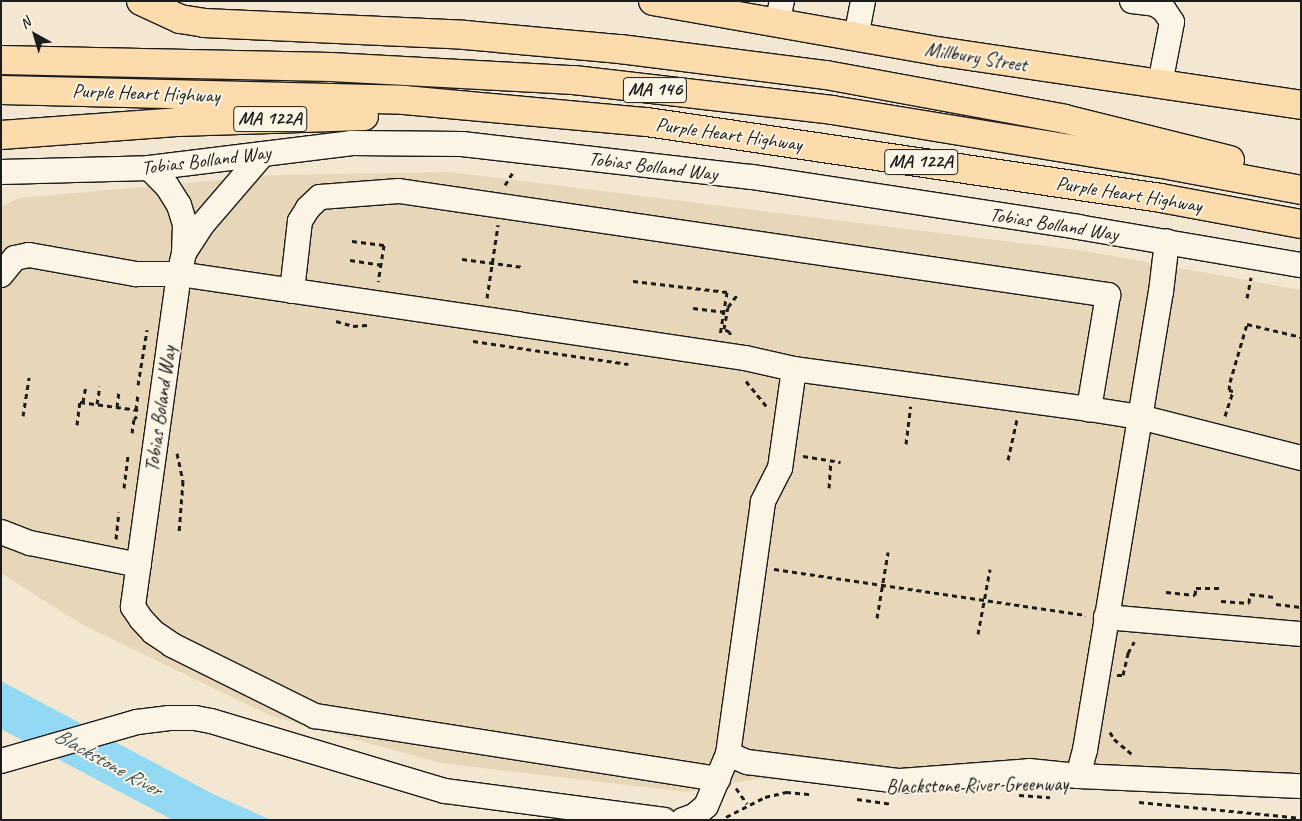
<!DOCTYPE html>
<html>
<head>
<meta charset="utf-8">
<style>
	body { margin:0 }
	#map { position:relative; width:1302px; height:821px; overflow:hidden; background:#f3e7d1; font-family:Caveat,sans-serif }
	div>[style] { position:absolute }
	.built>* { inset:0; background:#e8d6b9 }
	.water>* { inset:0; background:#93d9f4 }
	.path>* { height:3px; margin-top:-1.5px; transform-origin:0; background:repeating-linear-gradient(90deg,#1c1c1c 0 5px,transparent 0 9px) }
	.roads { filter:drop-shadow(1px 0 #1c1c1c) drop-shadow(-1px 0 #1c1c1c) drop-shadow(0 1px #1c1c1c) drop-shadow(0 -1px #1c1c1c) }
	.minor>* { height:24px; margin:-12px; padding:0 12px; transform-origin:12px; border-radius:12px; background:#fcf5e5 }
	.major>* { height:28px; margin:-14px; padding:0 14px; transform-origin:14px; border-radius:14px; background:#fcdcac }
	.highway>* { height:28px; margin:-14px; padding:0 14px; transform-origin:14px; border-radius:14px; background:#fcdcac }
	span { translate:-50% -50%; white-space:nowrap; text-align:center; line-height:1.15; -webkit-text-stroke:4px #fcf5e5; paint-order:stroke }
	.shield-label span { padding:1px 4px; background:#fcf5e5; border:1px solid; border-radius:4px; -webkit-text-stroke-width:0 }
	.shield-label { font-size:19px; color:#1c1c1c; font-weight:700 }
	.street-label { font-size:20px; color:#1c1c1c }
	.water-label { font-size:21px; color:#40555d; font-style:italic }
	.frame { position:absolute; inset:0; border:2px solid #1c1c1c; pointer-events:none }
	.north { position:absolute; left:10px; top:10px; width:50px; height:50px; -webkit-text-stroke:4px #fcf5e5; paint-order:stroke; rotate:321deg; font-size:14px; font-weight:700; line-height:20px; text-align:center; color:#1c1c1c }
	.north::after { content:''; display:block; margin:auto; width:18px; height:22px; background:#1c1c1c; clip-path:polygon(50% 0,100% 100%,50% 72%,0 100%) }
</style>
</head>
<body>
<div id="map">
	<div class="built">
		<i style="clip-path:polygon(449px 172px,1085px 251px,1301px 290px,1301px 798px,1046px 778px,887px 785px,756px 779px,687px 792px,441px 763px,271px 716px,81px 624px,1px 573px,1px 207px,19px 198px,275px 175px)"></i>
	</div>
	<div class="water">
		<i style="clip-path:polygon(1px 681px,213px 794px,271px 820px,173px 820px,1px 729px)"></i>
	</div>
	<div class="path">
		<i style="left:505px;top:185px;width:15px;rotate:-58deg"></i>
		<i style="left:352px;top:241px;width:32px;rotate:7deg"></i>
		<i style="left:384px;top:245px;width:37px;rotate:99deg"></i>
		<i style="left:462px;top:259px;width:62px;rotate:7.5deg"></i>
		<i style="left:350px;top:260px;width:31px;rotate:9deg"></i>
		<i style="left:633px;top:281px;width:95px;rotate:6.7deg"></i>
		<i style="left:727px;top:292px;width:44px;rotate:99.2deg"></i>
		<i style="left:487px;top:298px;width:74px;rotate:-81.4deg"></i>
		<i style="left:1247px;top:298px;width:21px;rotate:-79deg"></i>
		<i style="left:693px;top:308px;width:31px;rotate:7deg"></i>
		<i style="left:336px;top:321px;width:18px;rotate:16deg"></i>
		<i style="left:353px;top:326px;width:14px;rotate:-4deg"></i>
		<i style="left:730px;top:335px;width:3px;rotate:-90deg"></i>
		<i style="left:730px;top:332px;width:7px;rotate:-153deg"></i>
		<i style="left:724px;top:329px;width:22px;rotate:-80deg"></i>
		<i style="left:728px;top:307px;width:15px;rotate:-53deg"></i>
		<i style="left:473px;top:341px;width:157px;rotate:8.4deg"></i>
		<i style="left:746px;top:381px;width:33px;rotate:51deg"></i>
		<i style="left:138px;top:385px;width:56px;rotate:-80.7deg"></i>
		<i style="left:83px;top:402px;width:17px;rotate:-80deg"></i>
		<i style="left:97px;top:404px;width:18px;rotate:-81deg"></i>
		<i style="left:117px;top:407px;width:17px;rotate:-83deg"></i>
		<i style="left:136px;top:410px;width:17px;rotate:-83deg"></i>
		<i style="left:23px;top:416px;width:39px;rotate:-81deg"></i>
		<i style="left:1225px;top:416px;width:26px;rotate:-72deg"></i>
		<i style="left:1233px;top:391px;width:4px;rotate:-166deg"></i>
		<i style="left:1229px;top:390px;width:8px;rotate:-83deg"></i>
		<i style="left:1230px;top:382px;width:60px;rotate:-73.7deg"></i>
		<i style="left:1247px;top:324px;width:56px;rotate:13.5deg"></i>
		<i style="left:77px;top:425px;width:23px;rotate:-83deg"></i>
		<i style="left:80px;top:402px;width:59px;rotate:7.9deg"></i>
		<i style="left:132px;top:433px;width:14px;rotate:-82deg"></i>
		<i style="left:134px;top:419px;width:4px;rotate:-45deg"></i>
		<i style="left:906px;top:444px;width:38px;rotate:-83deg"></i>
		<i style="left:177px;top:453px;width:29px;rotate:78deg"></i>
		<i style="left:183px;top:481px;width:52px;rotate:94.4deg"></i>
		<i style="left:803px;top:456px;width:38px;rotate:9deg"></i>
		<i style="left:1008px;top:460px;width:42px;rotate:-77.6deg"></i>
		<i style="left:124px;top:488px;width:32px;rotate:-83deg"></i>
		<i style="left:829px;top:488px;width:27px;rotate:-86deg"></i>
		<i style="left:116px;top:539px;width:27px;rotate:-84deg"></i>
		<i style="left:774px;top:569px;width:315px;rotate:8.4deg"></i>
		<i style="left:1166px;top:592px;width:29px;rotate:6deg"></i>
		<i style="left:1195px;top:595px;width:7px;rotate:-82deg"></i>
		<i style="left:1196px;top:588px;width:26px"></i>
		<i style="left:1221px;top:601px;width:28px;rotate:4deg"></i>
		<i style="left:1249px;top:603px;width:9px;rotate:-84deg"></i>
		<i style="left:1250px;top:594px;width:26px;rotate:7deg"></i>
		<i style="left:1276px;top:604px;width:25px;rotate:7deg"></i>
		<i style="left:877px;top:618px;width:67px;rotate:-80.5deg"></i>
		<i style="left:978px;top:634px;width:66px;rotate:-79.5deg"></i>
		<i style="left:1117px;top:675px;width:6px"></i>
		<i style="left:1123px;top:675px;width:23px;rotate:-77deg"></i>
		<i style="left:1128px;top:653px;width:13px;rotate:-61deg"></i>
		<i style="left:1110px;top:732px;width:8px;rotate:60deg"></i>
		<i style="left:1114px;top:739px;width:23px;rotate:40deg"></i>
		<i style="left:736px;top:788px;width:19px;rotate:55deg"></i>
		<i style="left:1019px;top:795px;width:31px;rotate:4deg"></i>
		<i style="left:857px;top:799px;width:36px;rotate:8deg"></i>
		<i style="left:1139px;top:802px;width:163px;rotate:5.6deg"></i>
		<i style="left:726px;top:817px;width:44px;rotate:-27.1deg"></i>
		<i style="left:765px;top:797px;width:22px;rotate:-13deg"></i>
		<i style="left:786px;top:792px;width:25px;rotate:5deg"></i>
	</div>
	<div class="roads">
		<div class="minor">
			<i style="left:1132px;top:1px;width:23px;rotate:7deg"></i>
			<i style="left:1155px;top:4px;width:11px;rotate:34deg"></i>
			<i style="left:1164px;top:10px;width:14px;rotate:56deg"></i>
			<i style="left:1172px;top:22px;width:63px;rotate:101deg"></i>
			<i style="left:777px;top:24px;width:24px;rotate:-78deg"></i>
			<i style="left:856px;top:37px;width:37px;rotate:-79deg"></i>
			<i style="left:263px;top:154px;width:94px;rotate:130.7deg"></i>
			<i style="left:202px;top:225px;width:33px;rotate:123deg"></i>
			<i style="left:184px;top:253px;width:22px;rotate:103deg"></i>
			<i style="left:179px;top:274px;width:336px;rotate:97.9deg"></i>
			<i style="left:133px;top:607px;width:14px;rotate:56deg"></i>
			<i style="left:141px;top:619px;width:18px;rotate:47deg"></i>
			<i style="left:153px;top:632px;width:23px;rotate:34deg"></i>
			<i style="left:172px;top:645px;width:160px;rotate:26.4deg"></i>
			<i style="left:315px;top:716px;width:408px;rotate:8.9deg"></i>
			<i style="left:149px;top:168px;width:25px;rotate:45deg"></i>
			<i style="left:167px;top:186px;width:22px;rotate:58deg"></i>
			<i style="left:179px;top:205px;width:21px;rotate:73deg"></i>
			<i style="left:185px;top:225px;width:28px;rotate:92deg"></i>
			<i style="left:1px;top:172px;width:148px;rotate:-1.5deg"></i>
			<i style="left:149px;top:168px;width:205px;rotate:-7deg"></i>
			<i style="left:352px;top:143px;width:110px;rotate:0.5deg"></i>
			<i style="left:462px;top:144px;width:292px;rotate:6.5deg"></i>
			<i style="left:752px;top:177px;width:330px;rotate:8.7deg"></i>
			<i style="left:1078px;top:227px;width:226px;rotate:9.7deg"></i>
			<i style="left:1px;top:275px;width:22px;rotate:-51deg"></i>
			<i style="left:15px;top:258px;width:14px;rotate:-12deg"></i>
			<i style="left:29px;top:255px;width:109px;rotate:10.1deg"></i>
			<i style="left:136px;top:274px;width:43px"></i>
			<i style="left:179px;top:274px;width:342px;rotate:8.4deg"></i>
			<i style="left:517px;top:324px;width:231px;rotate:8.5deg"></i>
			<i style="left:745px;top:358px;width:50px;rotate:12.7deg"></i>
			<i style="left:794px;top:369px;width:100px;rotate:98deg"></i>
			<i style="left:780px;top:468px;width:38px;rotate:117deg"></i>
			<i style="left:763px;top:502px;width:254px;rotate:97.9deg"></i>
			<i style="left:728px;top:754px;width:56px;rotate:112.9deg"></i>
			<i style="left:706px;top:806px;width:16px;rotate:140deg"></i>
			<i style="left:694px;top:816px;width:12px;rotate:160deg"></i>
			<i style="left:292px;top:291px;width:70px;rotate:-83.5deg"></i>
			<i style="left:300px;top:221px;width:15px;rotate:-58deg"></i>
			<i style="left:308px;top:208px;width:16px;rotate:-43deg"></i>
			<i style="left:320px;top:197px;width:79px;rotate:-4.3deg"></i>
			<i style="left:399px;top:191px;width:717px;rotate:8.34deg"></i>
			<i style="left:1108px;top:295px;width:116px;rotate:99.5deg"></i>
			<i style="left:1089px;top:409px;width:52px;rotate:8.9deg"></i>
			<i style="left:1140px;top:417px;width:166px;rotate:14.3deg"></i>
			<i style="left:794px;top:369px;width:298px;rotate:7.7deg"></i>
			<i style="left:1px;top:532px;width:31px;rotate:21deg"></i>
			<i style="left:30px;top:543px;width:111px;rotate:11.4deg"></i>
			<i style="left:1106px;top:617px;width:196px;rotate:5deg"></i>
			<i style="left:728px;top:754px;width:21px;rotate:23deg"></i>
			<i style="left:747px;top:762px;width:154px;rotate:7.1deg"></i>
			<i style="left:900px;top:781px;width:129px;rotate:-4.4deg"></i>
			<i style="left:1029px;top:771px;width:49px;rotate:5.8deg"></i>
			<i style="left:1078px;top:776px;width:223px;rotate:2.6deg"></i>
			<i style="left:1px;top:761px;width:141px;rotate:-16deg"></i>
			<i style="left:137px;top:722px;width:31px;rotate:-7deg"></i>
			<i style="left:168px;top:718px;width:27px"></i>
			<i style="left:195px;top:718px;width:16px;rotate:11deg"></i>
			<i style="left:211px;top:721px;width:244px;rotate:16.7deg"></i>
			<i style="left:445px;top:791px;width:221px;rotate:7.5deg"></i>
			<i style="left:1078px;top:776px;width:27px;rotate:-75deg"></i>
			<i style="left:1085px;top:750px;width:464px;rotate:-80.6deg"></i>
			<i style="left:1161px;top:292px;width:51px;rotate:-83.3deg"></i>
		</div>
		<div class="major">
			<i style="left:653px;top:1px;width:294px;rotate:10deg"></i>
			<i style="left:943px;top:52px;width:362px;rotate:8.4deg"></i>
		</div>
		<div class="highway">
			<i style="left:141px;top:1px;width:43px;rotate:24.8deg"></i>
			<i style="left:180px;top:19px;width:24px;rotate:9deg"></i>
			<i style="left:204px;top:23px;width:261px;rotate:2.6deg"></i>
			<i style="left:465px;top:35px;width:156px;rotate:5.2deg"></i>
			<i style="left:620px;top:49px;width:208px;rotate:7.2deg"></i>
			<i style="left:826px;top:75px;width:243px;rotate:10.4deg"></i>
			<i style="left:1065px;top:119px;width:170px;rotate:14deg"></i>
			<i style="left:1px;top:60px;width:330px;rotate:1.2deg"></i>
			<i style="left:331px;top:67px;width:243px;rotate:3.1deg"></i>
			<i style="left:574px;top:80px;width:260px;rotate:6.6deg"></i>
			<i style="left:832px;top:110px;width:329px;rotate:9.3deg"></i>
			<i style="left:1157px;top:163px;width:147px;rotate:10.6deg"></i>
			<i style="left:1px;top:90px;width:403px;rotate:1.4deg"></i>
			<i style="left:404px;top:100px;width:244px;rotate:5.2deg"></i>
			<i style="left:647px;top:122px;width:520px;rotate:8.41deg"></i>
			<i style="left:1161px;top:198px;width:142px;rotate:10.5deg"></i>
			<i style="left:1px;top:135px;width:176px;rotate:-4.2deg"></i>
			<i style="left:177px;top:122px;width:187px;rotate:-1.8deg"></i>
		</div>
	</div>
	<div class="shield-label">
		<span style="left:655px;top:90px">MA 146</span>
		<span style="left:270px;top:119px">MA 122A</span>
		<span style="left:921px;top:162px">MA 122A</span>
	</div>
	<div class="street-label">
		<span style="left:976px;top:57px;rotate:9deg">Millbury Street</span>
		<span style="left:146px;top:93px;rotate:2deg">Purple Heart Highway</span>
		<span style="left:729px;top:134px;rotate:8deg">Purple Heart Highway</span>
		<span style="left:206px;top:160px;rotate:-7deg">Tobias Bolland Way</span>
		<span style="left:653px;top:166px;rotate:7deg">Tobias Bolland Way</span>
		<span style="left:1129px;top:194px;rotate:9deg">Purple Heart Highway</span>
		<span style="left:1054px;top:224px;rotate:9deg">Tobias Bolland Way</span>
		<span style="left:160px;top:409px;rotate:-82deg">Tobias Boland Way</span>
		<span style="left:977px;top:785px;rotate:-1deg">Blackstone River Greenway</span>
	</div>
	<div class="water-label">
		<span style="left:108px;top:762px;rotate:29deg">Blackstone River</span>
	</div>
	<div class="frame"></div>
	<div class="north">N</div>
</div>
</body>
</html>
